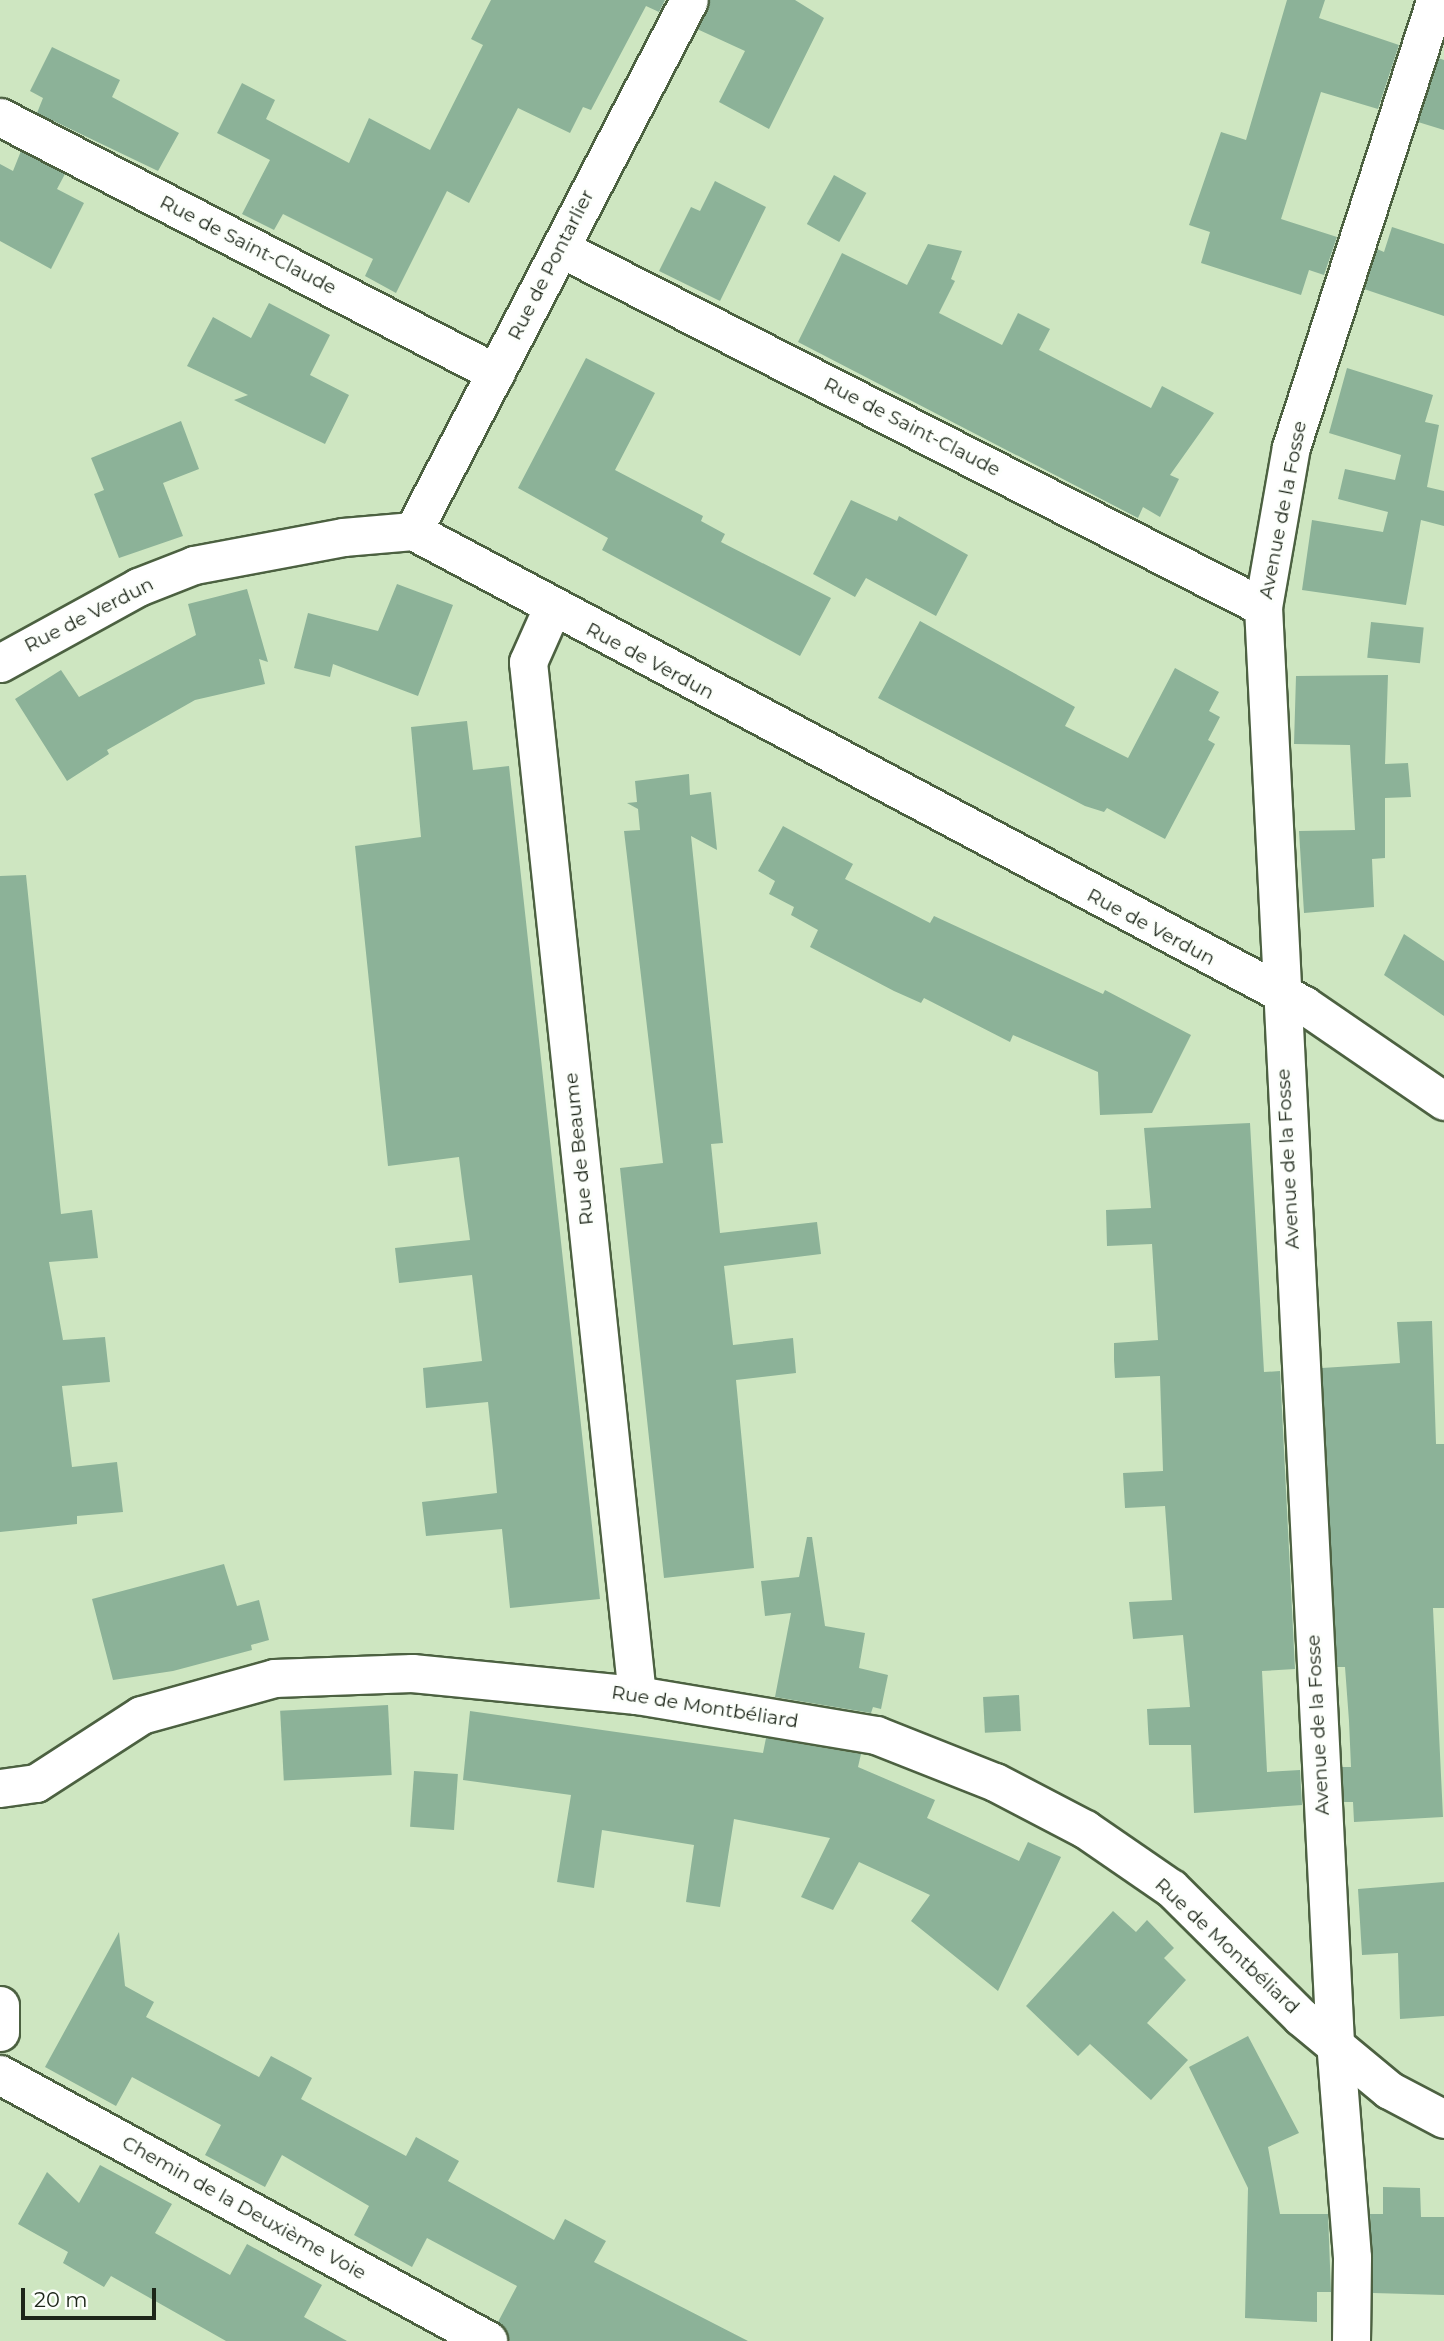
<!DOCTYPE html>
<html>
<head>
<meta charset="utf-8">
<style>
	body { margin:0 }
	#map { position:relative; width:1444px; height:2341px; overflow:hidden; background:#cee6c1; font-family:Montserrat,sans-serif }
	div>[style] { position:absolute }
	.building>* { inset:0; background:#8cb298; transform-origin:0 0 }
	.roads { filter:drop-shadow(2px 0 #4c6141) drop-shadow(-2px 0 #4c6141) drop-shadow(0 2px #4c6141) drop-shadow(0 -2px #4c6141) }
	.street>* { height:37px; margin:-18.5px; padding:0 18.5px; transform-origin:18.5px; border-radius:18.5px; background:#fff }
	.secondary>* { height:38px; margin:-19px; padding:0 19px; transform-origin:19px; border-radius:19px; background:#fff }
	span { translate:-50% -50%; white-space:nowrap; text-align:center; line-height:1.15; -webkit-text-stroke:5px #fcfffb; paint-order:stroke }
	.street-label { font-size:19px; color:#1d2619 }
	.scale { position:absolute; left:21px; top:2288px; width:135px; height:32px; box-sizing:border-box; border:4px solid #1d2619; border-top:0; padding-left:9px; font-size:21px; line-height:24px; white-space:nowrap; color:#1d2619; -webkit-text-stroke:5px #fcfffb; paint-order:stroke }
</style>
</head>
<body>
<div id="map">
	<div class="building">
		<i style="clip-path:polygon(491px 0,665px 0,659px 12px,646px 6px,591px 110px,583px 107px,570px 133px,518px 108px,469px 203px,447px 191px,396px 293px,365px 276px,373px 259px,283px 214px,274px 230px,242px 214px,270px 160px,217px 133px,242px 83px,275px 100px,266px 119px,349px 163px,369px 118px,430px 150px,483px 45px,471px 39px)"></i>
		<i style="clip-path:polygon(710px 0,795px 0,824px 18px,769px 129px,719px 102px,745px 51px,697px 29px)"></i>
		<i style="clip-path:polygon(1287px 0,1325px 0,1319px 18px,1399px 45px,1378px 109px,1321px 92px,1281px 219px,1337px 237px,1324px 275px,1309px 270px,1301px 295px,1201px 263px,1210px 232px,1189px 225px,1221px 132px,1246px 140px)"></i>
		<i style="clip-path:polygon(52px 47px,120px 80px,112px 97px,179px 133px,158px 171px,37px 113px,43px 98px,30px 91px)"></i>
		<i style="clip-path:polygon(1438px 58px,1444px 60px,1444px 130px,1418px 122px)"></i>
		<i style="clip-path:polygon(21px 151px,65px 174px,57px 189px,84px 203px,51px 269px,0 241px,0 164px,13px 171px)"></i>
		<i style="left:834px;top:175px;width:37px;height:56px;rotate:29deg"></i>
		<i style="clip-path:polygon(715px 181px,766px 207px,720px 301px,659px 271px,691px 207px,700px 211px)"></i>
		<i style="clip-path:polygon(1392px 227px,1444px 244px,1444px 316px,1364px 289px,1377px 249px,1384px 252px)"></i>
		<i style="clip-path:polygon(928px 244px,962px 251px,951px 279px,955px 281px,939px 313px,1002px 345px,1018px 313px,1050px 329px,1039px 350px,1151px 408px,1162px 386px,1214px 413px,1170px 475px,1179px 479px,1160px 517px,1143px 507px,1138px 518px,798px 342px,842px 253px,907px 285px)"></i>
		<i style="clip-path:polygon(269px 303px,330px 335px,310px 375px,349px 395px,325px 444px,234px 400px,248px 395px,187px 366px,213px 317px,251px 338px)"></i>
		<i style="clip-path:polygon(586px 358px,655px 393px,615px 470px,703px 516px,701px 521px,725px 534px,721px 542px,831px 598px,800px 656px,602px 550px,608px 538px,518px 488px)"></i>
		<i style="clip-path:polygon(1347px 368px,1433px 395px,1425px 422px,1439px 425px,1427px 487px,1444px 491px,1444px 526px,1421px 520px,1406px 605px,1302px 590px,1312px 520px,1383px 532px,1388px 512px,1338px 499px,1345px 469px,1395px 480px,1401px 455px,1329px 433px)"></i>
		<i style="clip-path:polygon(181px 421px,199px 469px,163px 483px,183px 536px,119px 558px,94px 494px,104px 490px,91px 458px)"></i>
		<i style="clip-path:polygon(851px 500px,897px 521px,899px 516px,968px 555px,936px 616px,866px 578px,855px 597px,813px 574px)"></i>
		<i style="clip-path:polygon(397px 584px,453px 605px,418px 696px,333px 664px,330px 677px,294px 668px,308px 613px,378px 631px)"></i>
		<i style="clip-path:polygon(247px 589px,268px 662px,259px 659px,265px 684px,195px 700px,107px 750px,109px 754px,67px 781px,15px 699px,61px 670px,79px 697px,196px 635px,188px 604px)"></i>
		<i style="clip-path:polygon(920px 621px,1075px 707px,1065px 726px,1128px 758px,1175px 668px,1219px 692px,1209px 711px,1220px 717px,1208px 740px,1215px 744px,1165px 839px,1107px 808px,1104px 812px,1085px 806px,878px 698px)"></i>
		<i style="left:1371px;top:622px;width:53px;height:36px;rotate:6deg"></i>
		<i style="clip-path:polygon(1388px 675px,1385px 764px,1408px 763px,1411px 797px,1385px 798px,1385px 858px,1372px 859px,1374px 907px,1304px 913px,1299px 831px,1355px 830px,1350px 745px,1294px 744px,1296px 676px)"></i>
		<i style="clip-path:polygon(467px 721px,473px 770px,509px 766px,600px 1599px,510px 1608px,502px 1529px,426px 1536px,422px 1502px,497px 1493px,493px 1450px,488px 1402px,426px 1408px,423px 1368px,482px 1361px,472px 1275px,399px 1283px,395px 1248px,470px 1240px,464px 1197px,459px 1157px,388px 1166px,355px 846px,421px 837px,411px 727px)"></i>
		<i style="clip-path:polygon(689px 774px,690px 795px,711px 792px,717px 850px,691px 836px,723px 1143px,711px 1144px,720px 1233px,817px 1222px,821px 1254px,724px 1266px,733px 1345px,793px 1338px,796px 1373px,736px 1380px,754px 1568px,664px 1578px,620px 1168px,663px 1163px,624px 831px,640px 830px,638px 809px,627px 803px,637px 802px,635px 781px)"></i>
		<i style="clip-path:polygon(783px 826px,853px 864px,845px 879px,930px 923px,934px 916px,1103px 994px,1105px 990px,1191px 1035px,1152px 1113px,1100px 1115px,1098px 1072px,1013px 1035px,1010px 1042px,924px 998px,921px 1003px,894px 991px,810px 947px,818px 930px,791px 915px,794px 907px,769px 894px,775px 881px,758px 871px)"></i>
		<i style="clip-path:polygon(26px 875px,61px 1214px,92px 1210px,98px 1258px,49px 1262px,63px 1340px,105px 1337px,110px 1382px,62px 1386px,72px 1467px,117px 1462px,123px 1512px,77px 1516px,77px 1524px,0 1532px,0 876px)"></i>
		<i style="clip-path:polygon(1404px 934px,1444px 961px,1444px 1016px,1384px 975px)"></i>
		<i style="clip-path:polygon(1250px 1123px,1264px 1372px,1280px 1371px,1295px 1669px,1262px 1671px,1267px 1772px,1300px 1770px,1302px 1805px,1194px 1813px,1191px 1745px,1149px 1745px,1148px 1729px,1147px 1709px,1190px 1707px,1183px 1635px,1133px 1639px,1129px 1602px,1172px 1600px,1165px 1506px,1125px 1508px,1123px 1473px,1163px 1471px,1160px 1376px,1115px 1378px,1114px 1360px,1114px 1343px,1158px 1340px,1152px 1244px,1107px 1246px,1106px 1210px,1151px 1208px,1144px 1128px)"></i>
		<i style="clip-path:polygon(1432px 1321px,1436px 1444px,1444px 1444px,1444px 1608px,1433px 1608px,1443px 1817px,1354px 1822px,1353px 1802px,1344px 1802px,1342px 1767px,1351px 1767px,1349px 1721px,1345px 1667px,1337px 1667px,1322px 1368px,1400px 1363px,1397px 1322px)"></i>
		<i style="clip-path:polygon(807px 1537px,812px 1537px,825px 1626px,865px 1633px,859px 1668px,888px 1675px,881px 1709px,873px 1707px,871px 1713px,775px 1697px,791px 1613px,765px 1616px,761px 1581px,799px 1577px)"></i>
		<i style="clip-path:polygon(224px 1564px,237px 1606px,259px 1600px,269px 1640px,251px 1645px,252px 1650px,173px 1671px,113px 1680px,92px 1599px)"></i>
		<i style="left:1019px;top:1695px;width:36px;height:36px;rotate:87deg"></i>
		<i style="left:388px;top:1705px;width:70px;height:108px;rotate:87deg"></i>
		<i style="clip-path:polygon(470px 1711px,763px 1753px,766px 1738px,861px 1754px,858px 1767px,935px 1800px,927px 1818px,1019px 1861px,1028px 1842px,1061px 1857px,998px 1991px,911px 1921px,930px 1895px,859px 1862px,833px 1910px,801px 1897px,830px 1838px,734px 1819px,720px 1907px,686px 1902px,694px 1845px,602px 1830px,594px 1888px,557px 1882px,571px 1795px,463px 1780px)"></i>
		<i style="left:414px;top:1771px;width:44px;height:56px;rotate:4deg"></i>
		<i style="clip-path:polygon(1444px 1882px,1444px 2016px,1400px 2019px,1398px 1953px,1362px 1955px,1358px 1889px)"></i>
		<i style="clip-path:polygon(1113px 1911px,1136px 1932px,1147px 1920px,1174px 1948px,1164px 1958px,1186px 1980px,1147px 2023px,1188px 2060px,1151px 2100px,1090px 2044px,1078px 2056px,1026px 2006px)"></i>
		<i style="clip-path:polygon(119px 1932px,125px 1986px,154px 2002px,146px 2017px,259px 2077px,271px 2056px,292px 2067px,312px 2078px,301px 2099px,406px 2156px,416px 2137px,459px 2161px,448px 2181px,554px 2240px,565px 2219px,606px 2241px,594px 2262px,748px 2341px,510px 2341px,498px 2322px,517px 2286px,427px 2238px,412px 2267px,354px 2235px,369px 2206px,282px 2155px,265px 2187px,205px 2155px,221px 2125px,132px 2077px,116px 2106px,45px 2067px)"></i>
		<i style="clip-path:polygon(1248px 2036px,1299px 2133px,1268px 2147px,1280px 2214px,1328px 2214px,1331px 2292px,1317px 2292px,1317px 2322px,1245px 2318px,1248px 2188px,1189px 2067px)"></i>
		<i style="clip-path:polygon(100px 2165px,172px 2204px,155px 2233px,230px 2275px,247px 2244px,322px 2285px,304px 2317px,347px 2341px,226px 2341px,111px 2276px,104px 2287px,63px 2263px,68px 2252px,18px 2224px,47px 2172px,79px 2203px)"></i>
		<i style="clip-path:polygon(1383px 2187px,1420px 2188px,1421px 2217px,1444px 2217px,1444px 2295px,1373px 2293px,1370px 2214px,1383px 2214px)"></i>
	</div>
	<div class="roads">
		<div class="street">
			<i style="left:0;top:117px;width:558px;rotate:27.3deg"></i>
			<i style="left:560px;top:248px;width:789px;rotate:27.05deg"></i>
			<i style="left:413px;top:531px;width:598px;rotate:-62.54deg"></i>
			<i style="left:552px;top:608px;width:59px;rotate:114deg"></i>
			<i style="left:528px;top:662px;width:1039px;rotate:83.98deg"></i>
			<i style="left:0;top:663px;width:158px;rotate:-28.8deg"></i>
			<i style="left:138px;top:587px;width:60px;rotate:-21.4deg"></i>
			<i style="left:194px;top:565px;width:152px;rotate:-10.6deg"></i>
			<i style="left:343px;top:537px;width:70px;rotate:-4.9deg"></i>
			<i style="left:413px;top:531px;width:1009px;rotate:28.01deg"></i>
			<i style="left:1304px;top:1005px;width:170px;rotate:34.4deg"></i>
			<i style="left:0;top:1788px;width:36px;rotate:-8deg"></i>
			<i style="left:36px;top:1783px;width:125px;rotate:-32.9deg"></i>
			<i style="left:141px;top:1715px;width:138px;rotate:-15.5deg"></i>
			<i style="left:274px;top:1678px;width:138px;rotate:-2.1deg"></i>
			<i style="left:412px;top:1673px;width:226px;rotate:5.6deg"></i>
			<i style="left:637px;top:1695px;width:242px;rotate:9.5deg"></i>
			<i style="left:876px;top:1735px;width:128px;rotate:21.6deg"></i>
			<i style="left:995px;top:1782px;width:102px;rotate:27.6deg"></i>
			<i style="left:1085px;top:1829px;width:104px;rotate:34.5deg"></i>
			<i style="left:1171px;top:1888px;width:183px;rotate:44.8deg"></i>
			<i style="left:1301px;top:2017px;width:114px;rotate:39.7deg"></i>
			<i style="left:1389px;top:2090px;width:62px;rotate:27.8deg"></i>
			<i style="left:0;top:2005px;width:27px;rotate:90deg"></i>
			<i style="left:1351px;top:2341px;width:84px;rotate:-89.3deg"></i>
			<i style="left:1352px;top:2257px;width:215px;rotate:-94.5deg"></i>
			<i style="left:1335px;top:2043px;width:1438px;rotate:-92.87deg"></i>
			<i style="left:1263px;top:607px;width:162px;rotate:-80.1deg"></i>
			<i style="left:1291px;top:447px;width:470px;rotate:-72.1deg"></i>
		</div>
		<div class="secondary">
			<i style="left:0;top:2075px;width:556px;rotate:28.59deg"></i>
		</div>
	</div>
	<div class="street-label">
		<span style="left:248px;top:245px;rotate:27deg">Rue de Saint-Claude</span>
		<span style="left:551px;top:265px;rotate:-63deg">Rue de Pontarlier</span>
		<span style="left:912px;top:427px;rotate:27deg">Rue de Saint-Claude</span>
		<span style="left:1283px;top:510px;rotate:-79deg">Avenue de la Fosse</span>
		<span style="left:89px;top:615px;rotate:-27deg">Rue de Verdun</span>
		<span style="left:650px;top:661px;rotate:28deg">Rue de Verdun</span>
		<span style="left:1151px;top:927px;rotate:28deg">Rue de Verdun</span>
		<span style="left:579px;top:1149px;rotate:-96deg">Rue de Beaume</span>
		<span style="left:1288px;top:1159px;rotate:-93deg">Avenue de la Fosse</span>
		<span style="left:705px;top:1707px;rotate:9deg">Rue de Montbéliard</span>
		<span style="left:1318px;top:1725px;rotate:-93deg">Avenue de la Fosse</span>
		<span style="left:1227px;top:1946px;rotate:43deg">Rue de Montbéliard</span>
		<span style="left:244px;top:2208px;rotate:29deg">Chemin de la Deuxième Voie</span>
	</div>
	<div class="scale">20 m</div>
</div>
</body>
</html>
